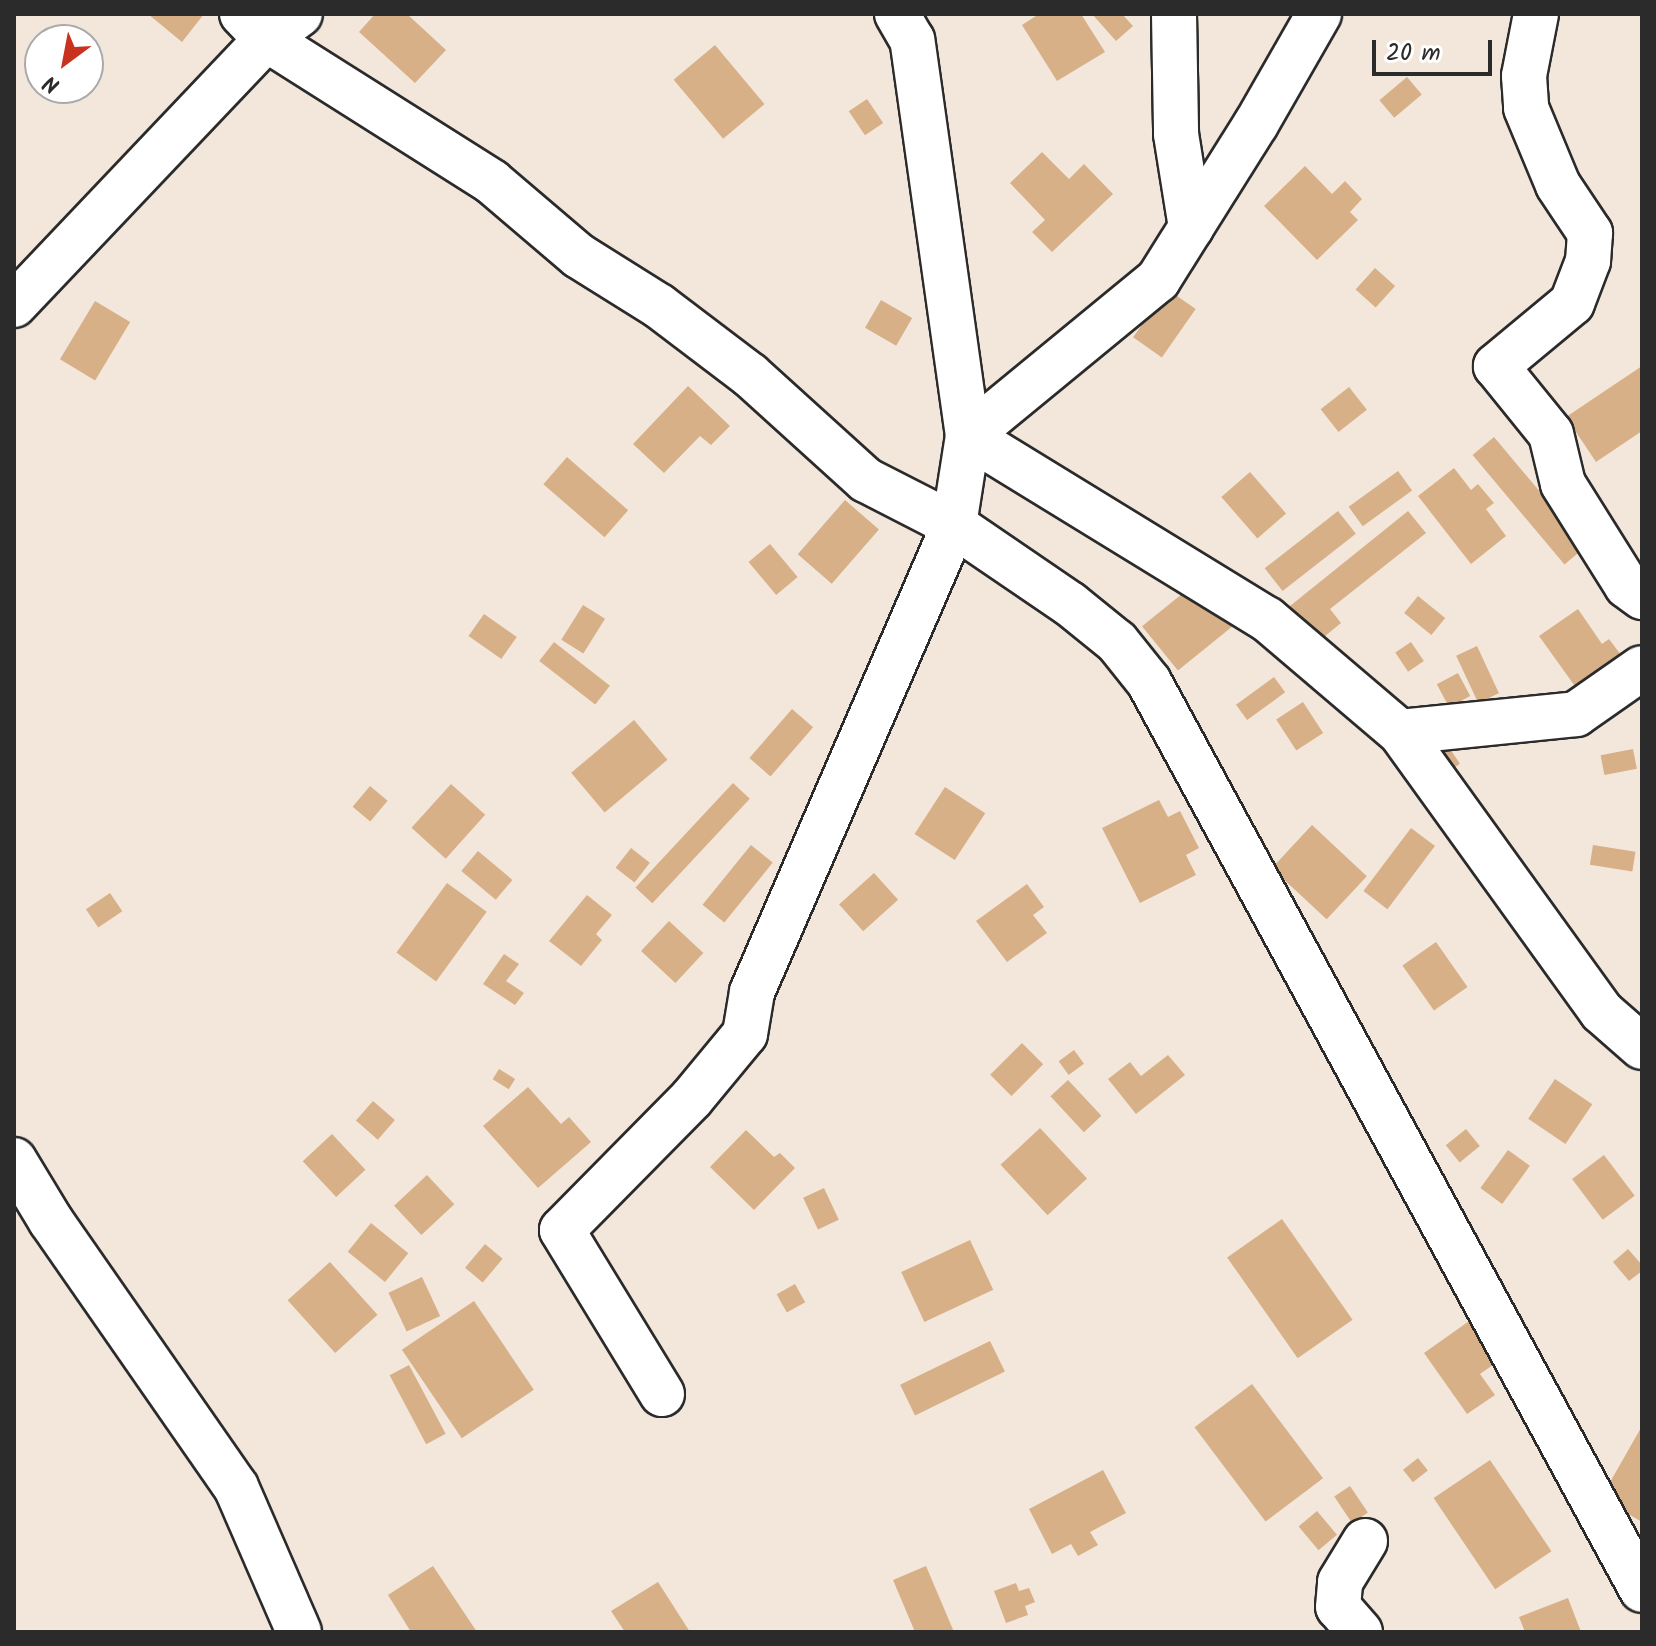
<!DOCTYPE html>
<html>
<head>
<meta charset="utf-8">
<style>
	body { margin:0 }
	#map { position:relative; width:1656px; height:1646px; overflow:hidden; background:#f3e7db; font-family:Kalam,sans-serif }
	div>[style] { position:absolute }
	.building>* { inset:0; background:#d7b088; transform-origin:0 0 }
	.roads { filter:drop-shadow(2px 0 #2b2b2b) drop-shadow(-2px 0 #2b2b2b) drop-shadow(0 2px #2b2b2b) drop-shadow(0 -2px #2b2b2b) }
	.street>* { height:44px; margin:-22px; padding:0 22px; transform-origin:22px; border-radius:22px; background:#fff }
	span { translate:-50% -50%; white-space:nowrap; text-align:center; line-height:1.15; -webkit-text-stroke:6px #fff; paint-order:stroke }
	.frame { position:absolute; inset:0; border:16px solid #2b2b2b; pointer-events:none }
	.north { position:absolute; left:24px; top:24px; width:80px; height:80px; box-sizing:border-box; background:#fff; border:2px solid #aaa; border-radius:50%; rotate:212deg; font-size:22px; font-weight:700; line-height:32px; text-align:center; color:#2b2b2b }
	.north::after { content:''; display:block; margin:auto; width:28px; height:36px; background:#c8321e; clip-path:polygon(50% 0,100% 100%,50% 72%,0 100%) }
	.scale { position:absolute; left:1372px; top:40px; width:120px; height:36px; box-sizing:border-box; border:4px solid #2b2b2b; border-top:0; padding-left:10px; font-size:24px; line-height:28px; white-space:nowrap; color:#2b2b2b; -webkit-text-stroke:6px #fff; paint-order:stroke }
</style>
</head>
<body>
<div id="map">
	<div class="building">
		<i style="clip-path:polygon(148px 14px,204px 14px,182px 42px)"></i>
		<i style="clip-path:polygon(375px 14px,407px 14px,446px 50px,415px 83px,359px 32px)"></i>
		<i style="clip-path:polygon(1039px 14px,1081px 14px,1105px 52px,1057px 81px,1022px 25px)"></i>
		<i style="clip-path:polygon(1092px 14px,1122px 14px,1133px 26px,1116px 41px)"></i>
		<i style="left:715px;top:45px;width:77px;height:54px;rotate:50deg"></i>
		<i style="left:1407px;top:77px;width:23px;height:36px;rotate:50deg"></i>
		<i style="left:867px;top:99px;width:29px;height:22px;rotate:56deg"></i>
		<i style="clip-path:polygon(1042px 152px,1069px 179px,1084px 164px,1113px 194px,1052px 252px,1032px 232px,1045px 220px,1010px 183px)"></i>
		<i style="clip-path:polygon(1305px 166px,1332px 194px,1345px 181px,1362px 199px,1350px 212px,1358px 220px,1317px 260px,1264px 206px)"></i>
		<i style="left:1375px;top:268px;width:27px;height:29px;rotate:42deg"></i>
		<i style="left:1167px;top:289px;width:35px;height:59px;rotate:35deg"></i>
		<i style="left:881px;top:300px;width:36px;height:32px;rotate:30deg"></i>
		<i style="left:95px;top:301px;width:41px;height:68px;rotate:31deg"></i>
		<i style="clip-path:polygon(1642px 366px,1642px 431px,1596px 462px,1566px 417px)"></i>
		<i style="clip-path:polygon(688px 386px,730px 426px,711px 445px,700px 436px,664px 473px,633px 444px)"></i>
		<i style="left:1349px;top:387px;width:29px;height:36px;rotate:52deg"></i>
		<i style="left:1494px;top:437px;width:143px;height:28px;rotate:50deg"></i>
		<i style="left:567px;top:457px;width:81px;height:36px;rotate:41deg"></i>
		<i style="clip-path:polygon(1454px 468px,1471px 490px,1478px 484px,1494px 503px,1486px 509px,1506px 536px,1471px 564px,1418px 496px)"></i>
		<i style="left:1398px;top:471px;width:24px;height:61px;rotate:54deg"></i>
		<i style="left:1250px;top:472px;width:55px;height:38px;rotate:49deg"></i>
		<i style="left:845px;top:500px;width:45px;height:72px;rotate:41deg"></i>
		<i style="left:1338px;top:511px;width:29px;height:93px;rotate:52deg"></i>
		<i style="clip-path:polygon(1408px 511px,1426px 533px,1330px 609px,1341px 623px,1319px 641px,1290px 606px)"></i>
		<i style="left:770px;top:544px;width:43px;height:28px;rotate:50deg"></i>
		<i style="left:1198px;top:581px;width:57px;height:72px;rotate:51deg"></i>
		<i style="left:1418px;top:596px;width:35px;height:22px;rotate:39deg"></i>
		<i style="left:583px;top:605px;width:26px;height:41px;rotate:32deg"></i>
		<i style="clip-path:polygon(1578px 609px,1602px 644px,1609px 639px,1627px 663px,1582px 696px,1539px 636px)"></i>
		<i style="left:484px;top:614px;width:40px;height:27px;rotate:35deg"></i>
		<i style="left:554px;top:642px;width:71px;height:24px;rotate:38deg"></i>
		<i style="left:1411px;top:642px;width:23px;height:19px;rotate:56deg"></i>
		<i style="left:1477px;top:646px;width:52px;height:23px;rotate:65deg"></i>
		<i style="left:1458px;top:673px;width:26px;height:24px;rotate:62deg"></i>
		<i style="left:1274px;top:677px;width:19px;height:47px;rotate:54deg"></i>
		<i style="left:1303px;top:702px;width:37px;height:32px;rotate:57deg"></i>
		<i style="left:792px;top:709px;width:28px;height:65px;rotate:41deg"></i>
		<i style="left:634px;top:720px;width:52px;height:82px;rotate:50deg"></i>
		<i style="left:1446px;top:743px;width:25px;height:22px;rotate:56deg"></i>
		<i style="left:1633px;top:749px;width:20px;height:33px;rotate:79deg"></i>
		<i style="left:733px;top:783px;width:23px;height:143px;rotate:43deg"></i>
		<i style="left:451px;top:784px;width:46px;height:59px;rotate:42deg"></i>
		<i style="left:370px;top:786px;width:23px;height:27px;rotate:40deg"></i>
		<i style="left:945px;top:787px;width:48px;height:56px;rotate:33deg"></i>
		<i style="clip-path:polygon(1159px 800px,1168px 817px,1180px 811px,1199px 848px,1186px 855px,1196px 875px,1140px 903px,1102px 828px)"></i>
		<i style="left:1312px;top:825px;width:75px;height:59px;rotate:43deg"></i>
		<i style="left:1411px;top:828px;width:30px;height:79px;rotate:37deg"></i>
		<i style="left:751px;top:845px;width:28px;height:77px;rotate:39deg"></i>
		<i style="left:1593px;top:845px;width:43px;height:20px;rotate:9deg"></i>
		<i style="left:631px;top:848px;width:24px;height:25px;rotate:38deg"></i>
		<i style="left:478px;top:851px;width:45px;height:26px;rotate:40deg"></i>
		<i style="left:874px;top:873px;width:36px;height:47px;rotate:48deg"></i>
		<i style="left:447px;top:883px;width:49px;height:86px;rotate:36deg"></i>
		<i style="clip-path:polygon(1027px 884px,1044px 907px,1033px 915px,1047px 933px,1007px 962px,976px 921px)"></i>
		<i style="left:110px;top:893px;width:22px;height:29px;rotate:56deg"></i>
		<i style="clip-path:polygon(587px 895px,612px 915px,596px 934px,602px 940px,581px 966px,549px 941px)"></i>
		<i style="left:669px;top:921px;width:47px;height:41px;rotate:43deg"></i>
		<i style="left:1436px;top:942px;width:55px;height:41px;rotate:55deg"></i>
		<i style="clip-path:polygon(504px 954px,519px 964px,506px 981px,524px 993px,515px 1005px,483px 984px)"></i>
		<i style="left:1022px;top:1043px;width:30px;height:45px;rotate:45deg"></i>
		<i style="left:1074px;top:1050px;width:17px;height:19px;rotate:54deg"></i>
		<i style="clip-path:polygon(1168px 1055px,1185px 1075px,1136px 1114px,1108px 1079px,1130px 1062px,1141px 1076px)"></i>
		<i style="left:499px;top:1069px;width:19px;height:12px;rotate:32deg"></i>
		<i style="left:1555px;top:1079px;width:45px;height:48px;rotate:34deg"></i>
		<i style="left:1068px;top:1080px;width:49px;height:24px;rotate:47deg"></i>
		<i style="clip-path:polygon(528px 1087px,561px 1124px,569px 1117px,591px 1142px,538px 1188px,483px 1126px)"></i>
		<i style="left:373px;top:1101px;width:29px;height:26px;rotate:41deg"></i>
		<i style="left:1040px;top:1128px;width:69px;height:54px;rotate:47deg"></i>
		<i style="left:1466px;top:1129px;width:22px;height:26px;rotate:51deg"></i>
		<i style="clip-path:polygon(746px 1130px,774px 1157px,780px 1153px,795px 1168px,754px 1210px,710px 1167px)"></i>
		<i style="left:332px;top:1134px;width:49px;height:40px;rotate:47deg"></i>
		<i style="left:1508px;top:1150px;width:27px;height:47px;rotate:36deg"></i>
		<i style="left:1604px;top:1155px;width:51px;height:40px;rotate:53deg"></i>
		<i style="left:427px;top:1175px;width:40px;height:45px;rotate:47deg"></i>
		<i style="left:824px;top:1188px;width:35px;height:23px;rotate:65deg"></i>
		<i style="left:1282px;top:1219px;width:123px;height:67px;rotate:55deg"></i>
		<i style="left:371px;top:1223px;width:48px;height:37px;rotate:39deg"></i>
		<i style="left:970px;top:1240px;width:55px;height:76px;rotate:65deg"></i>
		<i style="left:485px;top:1244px;width:23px;height:31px;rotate:40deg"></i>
		<i style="clip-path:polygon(1628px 1249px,1642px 1265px,1642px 1271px,1629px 1281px,1613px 1262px)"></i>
		<i style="left:330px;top:1262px;width:71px;height:57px;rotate:48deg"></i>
		<i style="left:422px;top:1277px;width:43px;height:37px;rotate:65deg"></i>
		<i style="left:795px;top:1284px;width:21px;height:21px;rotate:61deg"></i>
		<i style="left:474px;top:1301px;width:107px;height:87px;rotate:56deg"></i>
		<i style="clip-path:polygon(1472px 1319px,1500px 1360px,1480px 1374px,1495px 1395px,1467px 1414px,1424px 1353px)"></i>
		<i style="left:990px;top:1341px;width:34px;height:100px;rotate:64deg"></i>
		<i style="left:409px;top:1365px;width:78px;height:22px;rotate:62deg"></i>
		<i style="left:1252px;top:1384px;width:118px;height:72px;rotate:53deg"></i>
		<i style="clip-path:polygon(1642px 1426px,1642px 1522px,1601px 1498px)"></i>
		<i style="left:1418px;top:1458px;width:16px;height:19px;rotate:52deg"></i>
		<i style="left:1490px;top:1460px;width:110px;height:68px;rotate:56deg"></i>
		<i style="clip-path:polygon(1103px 1470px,1126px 1513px,1090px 1532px,1098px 1545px,1078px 1556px,1071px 1544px,1052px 1554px,1029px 1509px)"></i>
		<i style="left:1350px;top:1486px;width:32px;height:19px;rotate:56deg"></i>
		<i style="left:1317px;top:1511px;width:31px;height:24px;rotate:50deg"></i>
		<i style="clip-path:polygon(433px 1566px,477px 1632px,411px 1632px,388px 1595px)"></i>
		<i style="clip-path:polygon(926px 1566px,954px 1632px,915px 1632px,893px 1580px)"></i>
		<i style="clip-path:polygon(658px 1582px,690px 1632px,625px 1632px,611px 1611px)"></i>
		<i style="clip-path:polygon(1016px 1583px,1019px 1591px,1029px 1588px,1035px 1602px,1025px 1606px,1028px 1615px,1006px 1623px,994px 1591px)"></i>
		<i style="clip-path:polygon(1568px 1598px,1581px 1632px,1525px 1632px,1519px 1617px)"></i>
	</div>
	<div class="roads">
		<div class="street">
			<i style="left:242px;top:14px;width:35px;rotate:46deg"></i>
			<i style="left:266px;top:39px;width:267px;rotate:32.3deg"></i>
			<i style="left:492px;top:182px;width:114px;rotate:40.4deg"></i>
			<i style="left:579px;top:256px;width:94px;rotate:32deg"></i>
			<i style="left:659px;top:306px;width:114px;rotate:37.2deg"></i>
			<i style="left:750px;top:375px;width:156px;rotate:42.2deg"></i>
			<i style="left:866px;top:480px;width:99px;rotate:27.1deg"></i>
			<i style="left:954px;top:525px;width:140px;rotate:34.3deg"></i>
			<i style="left:1070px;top:604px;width:60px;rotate:39deg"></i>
			<i style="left:1117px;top:642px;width:51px;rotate:51.3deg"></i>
			<i style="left:1149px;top:682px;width:1033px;rotate:61.5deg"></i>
			<i style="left:1174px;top:14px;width:120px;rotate:89deg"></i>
			<i style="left:1176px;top:134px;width:95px;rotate:80.9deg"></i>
			<i style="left:1536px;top:14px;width:63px;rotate:101deg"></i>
			<i style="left:1524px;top:76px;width:32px;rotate:86deg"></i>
			<i style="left:1526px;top:108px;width:83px;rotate:67.4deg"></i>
			<i style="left:1558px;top:185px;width:58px;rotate:56.3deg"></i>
			<i style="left:1590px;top:233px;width:28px;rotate:94deg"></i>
			<i style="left:1588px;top:261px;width:45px;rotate:110.9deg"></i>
			<i style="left:1572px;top:303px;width:99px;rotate:140.3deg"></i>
			<i style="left:1496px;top:366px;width:87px;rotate:51deg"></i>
			<i style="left:1551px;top:434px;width:51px;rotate:76.5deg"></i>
			<i style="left:1563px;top:484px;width:120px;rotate:57.9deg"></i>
			<i style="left:1627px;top:586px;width:19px;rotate:36deg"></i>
			<i style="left:14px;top:305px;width:366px;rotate:-46.5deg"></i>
			<i style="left:266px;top:39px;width:42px;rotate:-36.3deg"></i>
			<i style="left:968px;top:436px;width:351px;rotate:31.5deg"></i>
			<i style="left:1267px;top:619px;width:175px;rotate:40.4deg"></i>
			<i style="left:1400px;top:732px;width:345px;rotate:54.2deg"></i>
			<i style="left:1602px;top:1012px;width:53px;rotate:41.2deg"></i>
			<i style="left:968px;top:436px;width:246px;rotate:-39.4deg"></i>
			<i style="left:1158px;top:280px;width:184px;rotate:-57.9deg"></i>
			<i style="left:1256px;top:124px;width:127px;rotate:-60.2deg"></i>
			<i style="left:1400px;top:732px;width:177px;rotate:-5.8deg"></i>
			<i style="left:1576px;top:714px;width:80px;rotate:-34.9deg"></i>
			<i style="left:14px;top:1160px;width:71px;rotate:58.8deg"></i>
			<i style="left:51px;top:1221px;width:324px;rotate:55.2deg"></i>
			<i style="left:236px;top:1487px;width:158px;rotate:66.5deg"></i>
			<i style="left:662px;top:1394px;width:192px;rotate:-121.4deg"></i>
			<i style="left:562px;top:1230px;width:185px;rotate:-45.4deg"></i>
			<i style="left:692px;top:1098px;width:83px;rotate:-50.4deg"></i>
			<i style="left:745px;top:1034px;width:43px;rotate:-80.5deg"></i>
			<i style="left:752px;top:992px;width:509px;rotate:-66.61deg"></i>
			<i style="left:954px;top:525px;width:90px;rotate:-81.1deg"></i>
			<i style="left:968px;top:436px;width:400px;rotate:-98deg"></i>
			<i style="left:912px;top:40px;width:30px;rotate:-120deg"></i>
			<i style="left:1360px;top:1632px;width:33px;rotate:-131deg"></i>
			<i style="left:1338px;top:1607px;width:25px;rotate:-85deg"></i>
			<i style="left:1340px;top:1582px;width:48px;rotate:-58.6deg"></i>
		</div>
	</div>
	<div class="frame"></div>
	<div class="north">N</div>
	<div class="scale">20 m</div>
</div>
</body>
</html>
